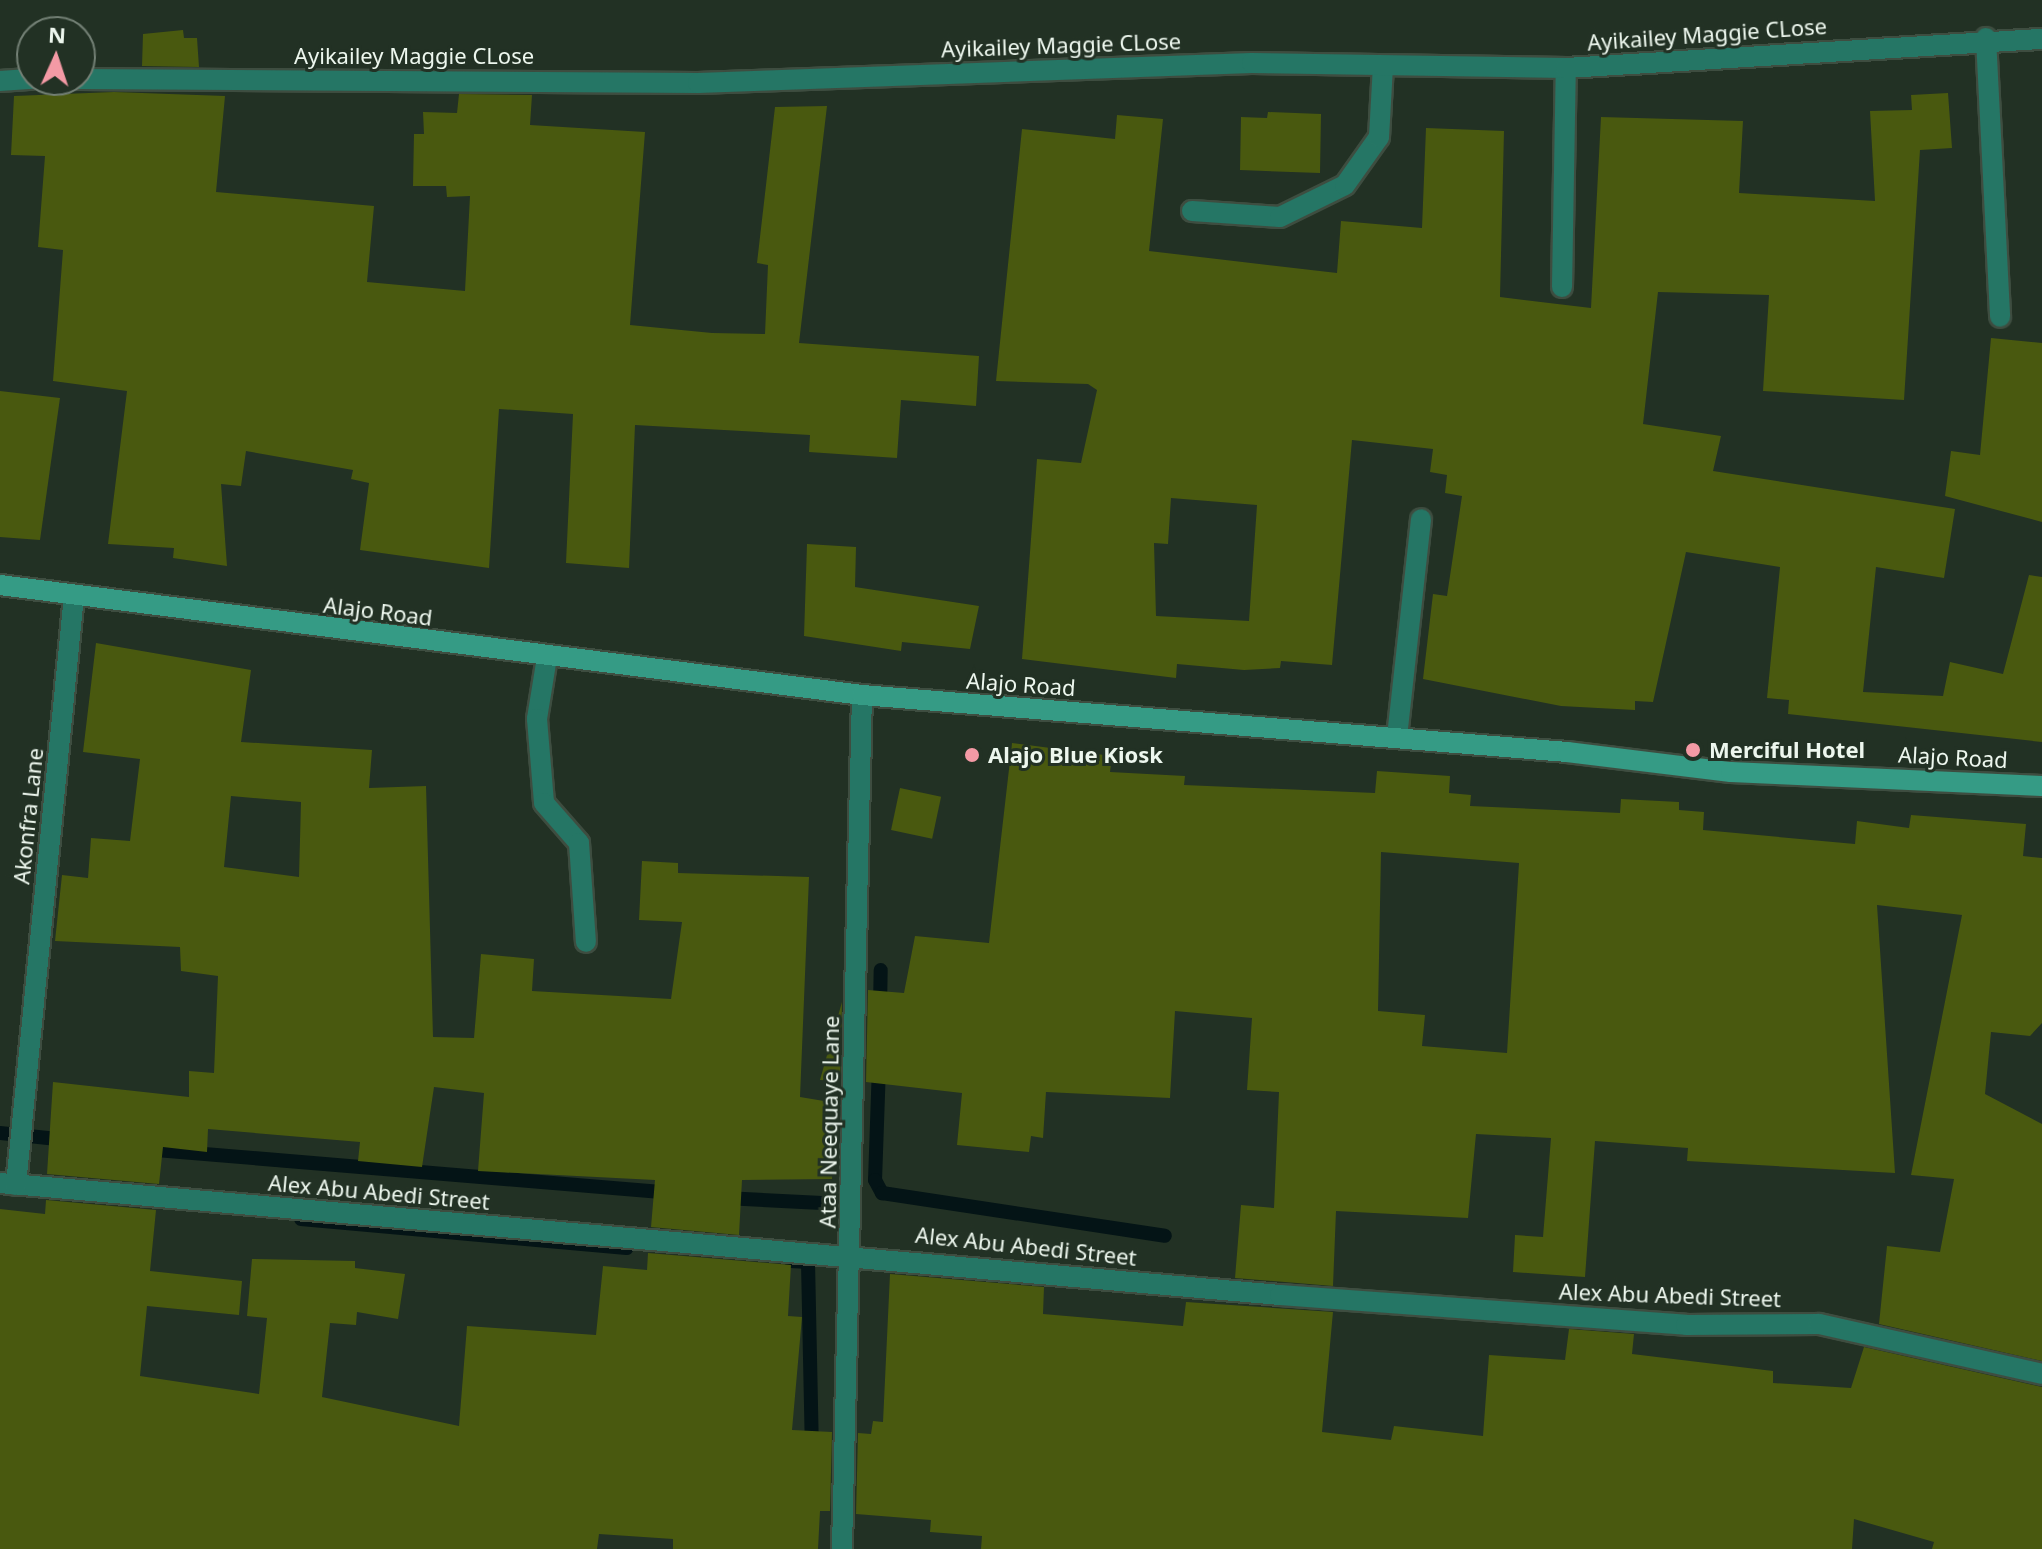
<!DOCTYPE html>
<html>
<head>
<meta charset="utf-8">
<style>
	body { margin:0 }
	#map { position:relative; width:2042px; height:1549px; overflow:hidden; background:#223124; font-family:"Noto Sans",sans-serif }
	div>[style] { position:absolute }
	.stream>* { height:14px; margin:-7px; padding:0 7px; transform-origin:7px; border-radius:7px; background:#041416 }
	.building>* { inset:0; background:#49590f; transform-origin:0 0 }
	.roads { filter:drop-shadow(2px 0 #3e4d40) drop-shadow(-2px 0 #3e4d40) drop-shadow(0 2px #3e4d40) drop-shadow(0 -2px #3e4d40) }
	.lane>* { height:20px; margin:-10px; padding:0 10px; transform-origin:10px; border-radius:10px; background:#257665 }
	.street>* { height:20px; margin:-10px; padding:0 10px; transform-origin:10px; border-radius:10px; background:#257665 }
	.secondary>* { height:20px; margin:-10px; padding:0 10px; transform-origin:10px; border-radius:10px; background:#359b85 }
	.dots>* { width:22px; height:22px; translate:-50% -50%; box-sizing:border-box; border:4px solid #223124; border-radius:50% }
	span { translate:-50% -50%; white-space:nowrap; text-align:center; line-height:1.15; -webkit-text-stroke:6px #223124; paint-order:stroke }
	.street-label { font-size:22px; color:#edf7ee }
	.poi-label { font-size:22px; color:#edf7ee; font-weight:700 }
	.left { translate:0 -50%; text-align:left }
	.north { position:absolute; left:16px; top:16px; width:80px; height:80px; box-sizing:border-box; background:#223124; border:2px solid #738075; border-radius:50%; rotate:3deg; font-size:22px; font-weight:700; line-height:32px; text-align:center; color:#edf7ee }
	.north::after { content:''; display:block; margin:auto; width:28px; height:36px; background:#f49aa5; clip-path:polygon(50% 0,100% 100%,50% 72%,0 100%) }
</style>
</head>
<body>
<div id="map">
	<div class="stream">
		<i style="left:880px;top:1009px;width:39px;rotate:-89deg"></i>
		<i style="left:879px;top:1066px;width:114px;rotate:92deg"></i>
		<i style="left:875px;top:1180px;width:15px;rotate:62deg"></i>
		<i style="left:882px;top:1193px;width:286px;rotate:8.6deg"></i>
		<i style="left:0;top:1133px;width:67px;rotate:6deg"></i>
		<i style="left:144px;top:1149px;width:531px;rotate:4.75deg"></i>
		<i style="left:725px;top:1198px;width:97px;rotate:3deg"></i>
		<i style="left:301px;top:1219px;width:327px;rotate:5.1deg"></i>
		<i style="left:791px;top:1261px;width:17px;rotate:3deg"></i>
		<i style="left:808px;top:1262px;width:187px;rotate:88.8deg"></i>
	</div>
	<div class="building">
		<i style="clip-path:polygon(183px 30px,184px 38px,197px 38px,199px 67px,142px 66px,143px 34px)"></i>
		<i style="clip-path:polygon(114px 92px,225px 96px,216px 192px,374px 206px,367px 282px,465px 291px,470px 196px,447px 197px,446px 186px,413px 186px,414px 134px,424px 134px,423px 112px,457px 113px,459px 94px,532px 95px,530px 125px,645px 132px,630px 325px,712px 333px,765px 334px,768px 265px,757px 263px,775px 107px,827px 106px,799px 343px,979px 356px,976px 406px,901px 400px,897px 458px,809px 452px,810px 435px,635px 425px,629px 568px,566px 563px,573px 414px,499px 409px,489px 568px,360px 550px,369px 483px,351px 479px,353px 470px,246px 451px,241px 486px,221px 484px,227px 566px,173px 558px,174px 548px,108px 544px,127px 391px,53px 381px,63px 250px,38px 247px,45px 156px,11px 155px,14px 96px)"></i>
		<i style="clip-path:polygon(evenodd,1948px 93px,1952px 148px,1920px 150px,1904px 400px,1763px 391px,1769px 295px,1658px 292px,1643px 424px,1721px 436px,1713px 471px,1955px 509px,1944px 578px,1876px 567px,1863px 692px,1943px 696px,1950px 662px,2003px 674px,2029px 575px,2042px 577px,2042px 742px,1788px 714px,1789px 700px,1767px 698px,1780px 567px,1686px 552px,1653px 702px,1635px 701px,1635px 710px,1561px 706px,1423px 679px,1433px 594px,1447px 596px,1462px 496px,1445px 493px,1447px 475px,1430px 472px,1433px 449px,1352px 440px,1332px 665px,1281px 661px,1280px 668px,1244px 670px,1177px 664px,1176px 678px,1022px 659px,1037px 459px,1081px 463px,1097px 390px,1088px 384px,996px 381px,1022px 129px,1115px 139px,1117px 115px,1163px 119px,1149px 251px,1337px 273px,1341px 221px,1422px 228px,1426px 128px,1504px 131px,1500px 297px,1591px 308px,1601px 117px,1743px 121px,1739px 193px,1875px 201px,1870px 111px,1912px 110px,1911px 95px,1948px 93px,1171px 498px,1257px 505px,1249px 621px,1156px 616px,1154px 543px,1168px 544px,1171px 498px)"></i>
		<i style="clip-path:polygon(1268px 112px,1321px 114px,1320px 173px,1240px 170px,1241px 117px,1267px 118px)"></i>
		<i style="clip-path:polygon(1991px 338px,2042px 343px,2042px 522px,1945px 496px,1951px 451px,1980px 455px)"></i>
		<i style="clip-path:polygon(0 391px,60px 398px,40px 540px,0 537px)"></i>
		<i style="clip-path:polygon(807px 544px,856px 547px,855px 587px,979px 606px,970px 649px,902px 642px,901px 651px,804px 636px)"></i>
		<i style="clip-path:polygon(evenodd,96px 643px,251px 670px,241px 742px,372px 750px,369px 788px,426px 786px,433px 1037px,474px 1038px,481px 954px,534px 959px,532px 991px,671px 999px,682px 922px,639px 920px,642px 861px,678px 863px,678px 873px,809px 877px,800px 1097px,836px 1103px,832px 1179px,742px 1180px,739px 1235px,651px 1227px,655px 1180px,478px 1171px,484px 1093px,434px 1087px,422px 1167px,358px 1161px,360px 1142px,208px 1129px,207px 1152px,163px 1147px,159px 1184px,47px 1174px,53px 1082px,189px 1097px,189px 1071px,214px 1073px,218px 976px,181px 971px,180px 947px,55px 941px,62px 875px,88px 878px,91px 838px,130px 841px,140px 759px,83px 752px,96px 643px,231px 796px,301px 802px,299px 877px,224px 867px,231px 796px)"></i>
		<i style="clip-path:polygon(evenodd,1012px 743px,1112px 756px,1110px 772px,1185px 776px,1184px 785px,1375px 793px,1377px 771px,1450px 776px,1449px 793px,1471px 795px,1470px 806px,1620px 813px,1621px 799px,1679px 802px,1679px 810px,1704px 812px,1703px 830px,1855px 844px,1857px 821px,1909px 828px,1911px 815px,2026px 824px,2023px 856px,2042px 858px,2042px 1023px,2030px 1036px,1991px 1032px,1985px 1094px,2042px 1124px,2042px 1361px,1879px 1324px,1887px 1246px,1940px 1252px,1954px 1179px,1911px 1175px,1962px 915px,1877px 905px,1895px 1173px,1687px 1161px,1688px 1148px,1595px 1141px,1585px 1277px,1513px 1272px,1515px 1235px,1543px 1237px,1551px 1138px,1476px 1134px,1468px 1218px,1336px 1211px,1333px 1286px,1235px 1278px,1241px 1205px,1274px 1208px,1279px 1092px,1247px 1090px,1252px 1018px,1175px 1011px,1170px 1098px,1046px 1092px,1043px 1138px,1031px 1136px,1029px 1152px,957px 1145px,962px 1093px,866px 1082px,868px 990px,904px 993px,915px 936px,989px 943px,1012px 743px,1381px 852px,1519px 863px,1507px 1053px,1422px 1046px,1425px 1015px,1378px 1011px,1381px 852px)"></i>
		<i style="left:900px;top:788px;width:42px;height:43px;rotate:12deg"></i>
		<i style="clip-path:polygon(842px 1002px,840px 1081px,820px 1080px)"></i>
		<i style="clip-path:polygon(46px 1200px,156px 1210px,150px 1271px,242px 1281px,239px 1315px,147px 1306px,140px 1376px,259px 1394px,267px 1318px,247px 1316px,252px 1259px,355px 1261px,355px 1268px,405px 1274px,398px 1319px,357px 1312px,356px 1325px,330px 1323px,322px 1397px,459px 1426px,467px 1326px,596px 1335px,603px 1266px,647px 1270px,648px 1253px,791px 1265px,788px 1316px,802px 1317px,792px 1430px,832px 1432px,830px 1511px,820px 1511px,818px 1549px,673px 1549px,673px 1539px,599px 1534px,597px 1549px,0 1549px,0 1209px,45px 1214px)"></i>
		<i style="clip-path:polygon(890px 1274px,1044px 1287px,1043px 1314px,1183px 1326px,1186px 1302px,1333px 1312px,1322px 1432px,1391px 1440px,1394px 1426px,1483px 1436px,1489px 1355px,1565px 1360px,1569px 1329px,1634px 1334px,1632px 1354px,1773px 1371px,1773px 1383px,1851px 1388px,1864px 1347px,2042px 1387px,2042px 1549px,1932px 1549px,1934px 1542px,1854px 1519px,1852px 1549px,981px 1549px,982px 1536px,930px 1532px,931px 1520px,856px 1514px,858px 1433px,871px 1434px,873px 1421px,883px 1422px)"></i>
	</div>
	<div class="roads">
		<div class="lane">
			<i style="left:1986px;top:38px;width:279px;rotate:87.1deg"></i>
			<i style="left:1192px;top:211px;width:88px;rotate:3.9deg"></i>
			<i style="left:1280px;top:217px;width:72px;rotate:-26.2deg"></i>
			<i style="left:1345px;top:185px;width:59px;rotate:-54.7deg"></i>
			<i style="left:1379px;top:137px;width:71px;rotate:-86.8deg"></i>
			<i style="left:1562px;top:287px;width:219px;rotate:-89deg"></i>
			<i style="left:547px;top:657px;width:63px;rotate:99.2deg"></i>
			<i style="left:537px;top:719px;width:84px;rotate:85.2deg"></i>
			<i style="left:544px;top:803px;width:53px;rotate:48.8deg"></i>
			<i style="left:579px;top:843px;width:99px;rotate:86deg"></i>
			<i style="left:1397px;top:737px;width:219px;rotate:-83.7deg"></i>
		</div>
		<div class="street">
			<i style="left:80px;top:79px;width:618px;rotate:0.37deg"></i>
			<i style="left:698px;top:83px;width:554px;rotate:-2.07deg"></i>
			<i style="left:1252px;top:63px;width:314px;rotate:0.9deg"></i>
			<i style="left:1566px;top:68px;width:477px;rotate:-3.5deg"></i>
			<i style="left:0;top:81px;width:32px;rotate:-4deg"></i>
			<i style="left:0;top:1183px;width:1285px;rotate:5deg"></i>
			<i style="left:1280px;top:1295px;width:407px;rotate:4.2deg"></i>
			<i style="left:1686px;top:1325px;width:133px;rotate:-0.4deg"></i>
			<i style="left:1819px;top:1324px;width:229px;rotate:12.6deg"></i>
			<i style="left:16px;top:1185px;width:592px;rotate:-84.38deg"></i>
			<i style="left:842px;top:1549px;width:854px;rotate:-88.66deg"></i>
		</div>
		<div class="secondary">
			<i style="left:0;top:585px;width:869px;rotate:7.27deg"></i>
			<i style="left:862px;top:695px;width:707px;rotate:4.62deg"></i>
			<i style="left:1567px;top:752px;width:165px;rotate:7deg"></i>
			<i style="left:1731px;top:772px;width:311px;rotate:2.6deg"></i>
		</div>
	</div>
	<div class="dots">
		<i style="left:1693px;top:750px;background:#f49aa5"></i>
		<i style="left:972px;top:755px;background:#f49aa5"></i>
	</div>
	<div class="street-label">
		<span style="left:1707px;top:34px;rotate:-4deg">Ayikailey Maggie CLose</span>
		<span style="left:1061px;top:45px;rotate:-2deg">Ayikailey Maggie CLose</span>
		<span style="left:414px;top:56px">Ayikailey Maggie CLose</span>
		<span style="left:378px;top:611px;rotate:7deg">Alajo Road</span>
		<span style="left:1021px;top:684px;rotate:4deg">Alajo Road</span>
		<span style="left:1953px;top:757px;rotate:3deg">Alajo Road</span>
		<span style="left:28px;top:816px;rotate:-84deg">Akonfra Lane</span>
		<span style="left:829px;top:1122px;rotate:-89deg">Ataa Neequaye Lane</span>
		<span style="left:379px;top:1192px;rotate:5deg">Alex Abu Abedi Street</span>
		<span style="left:1026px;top:1246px;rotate:6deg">Alex Abu Abedi Street</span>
		<span style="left:1670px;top:1295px;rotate:2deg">Alex Abu Abedi Street</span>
	</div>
	<div class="poi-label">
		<span class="left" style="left:1709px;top:750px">Merciful Hotel</span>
		<span class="left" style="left:988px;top:755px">Alajo Blue Kiosk</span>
	</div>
	<div class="north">N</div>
</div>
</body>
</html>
